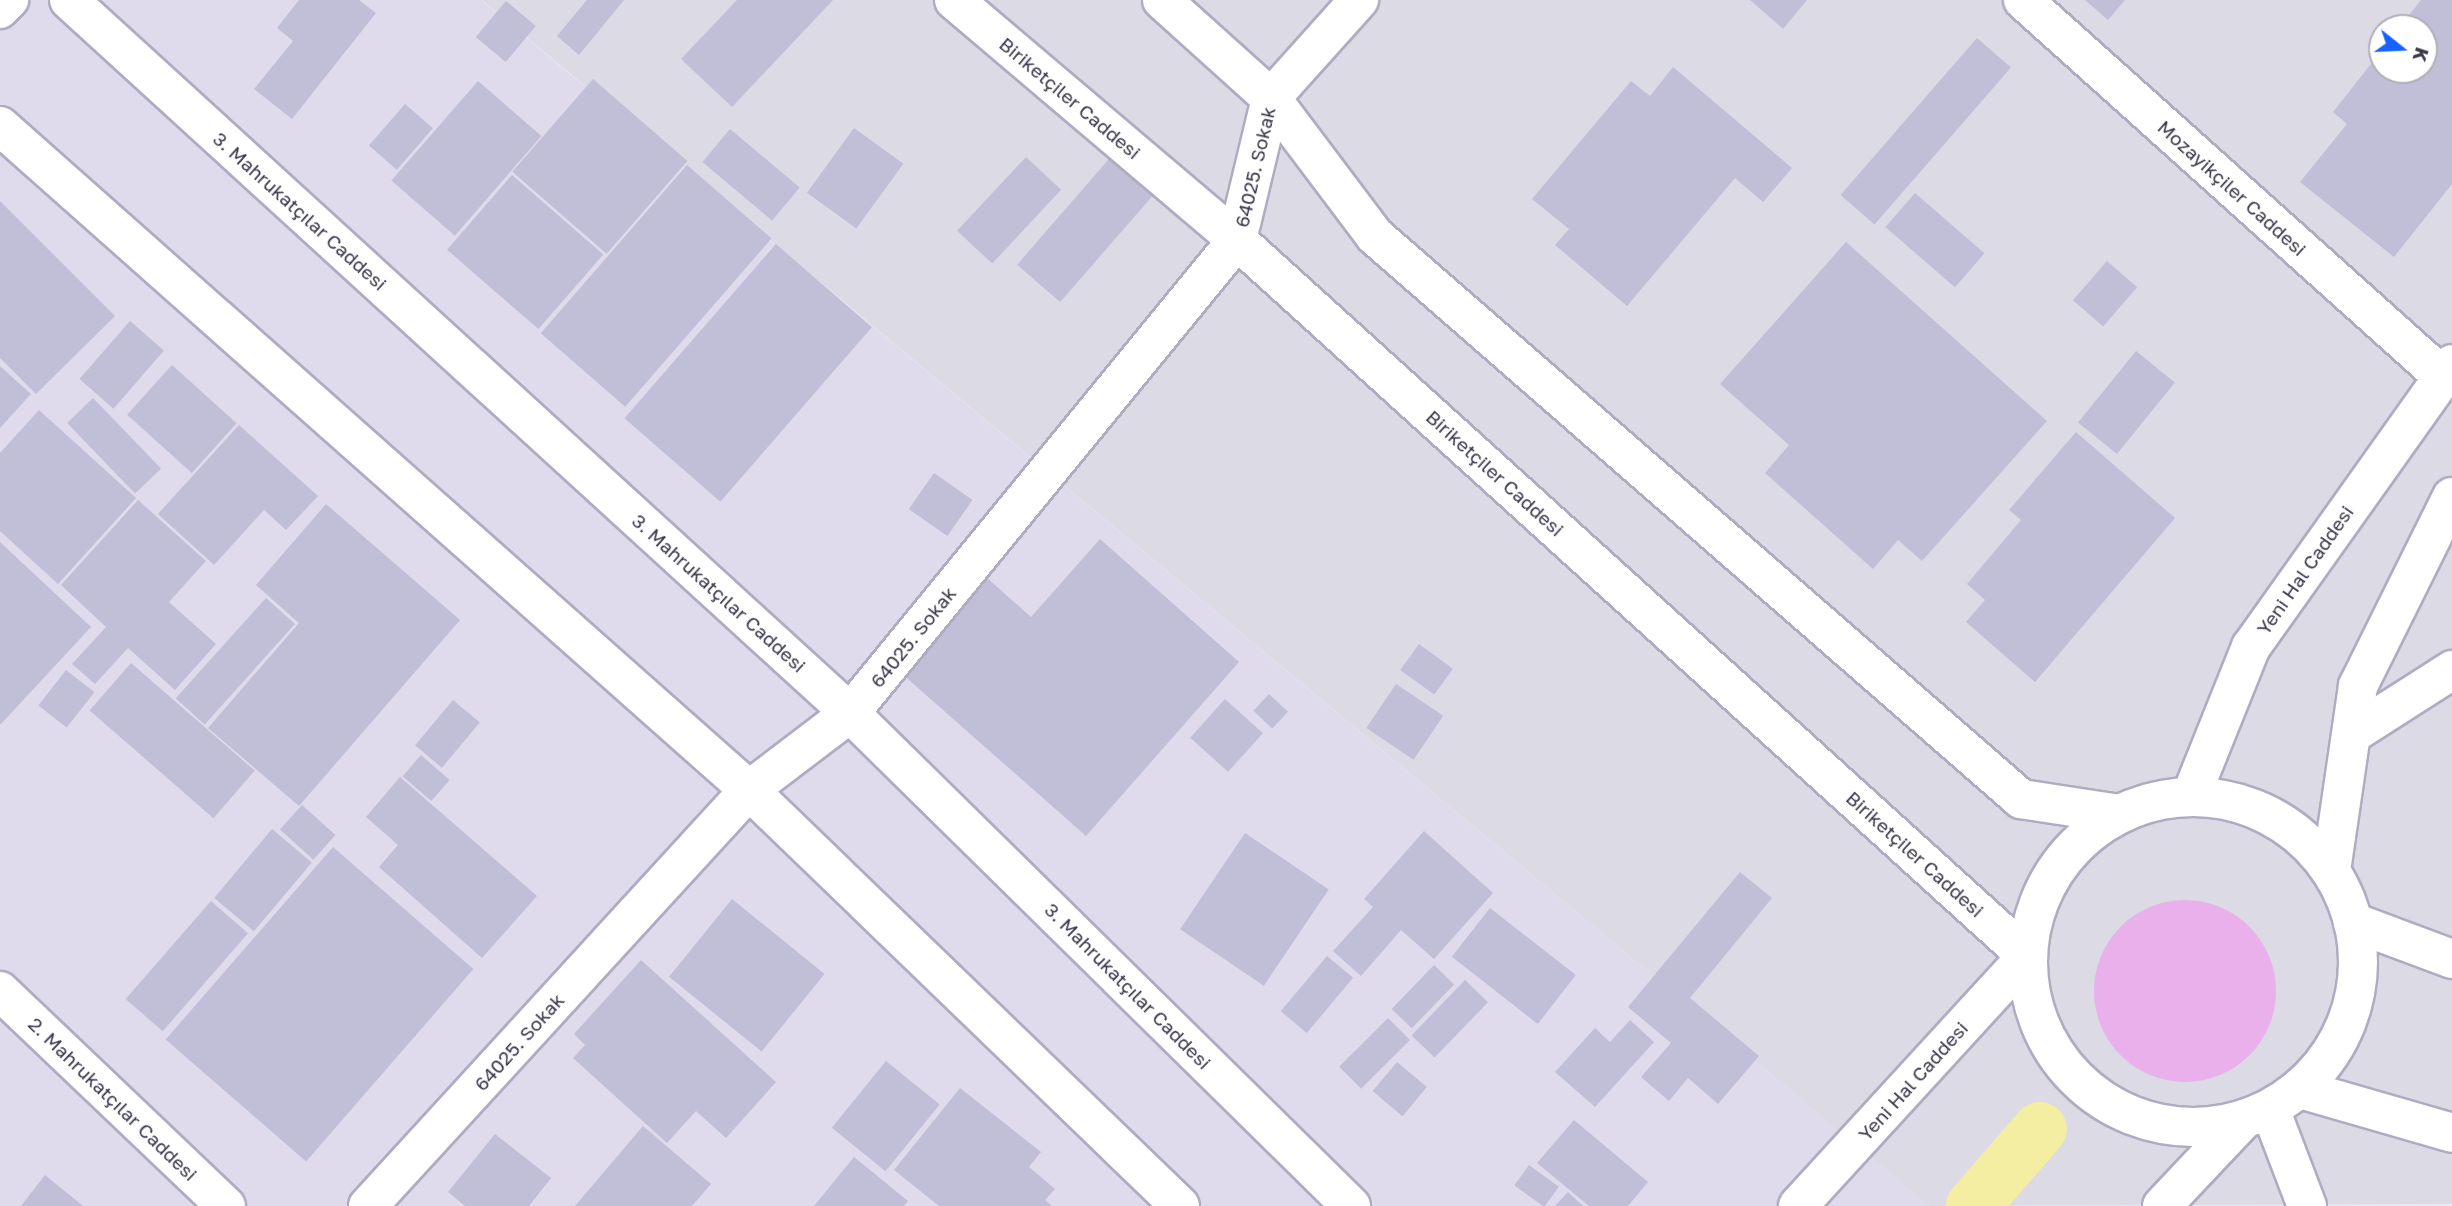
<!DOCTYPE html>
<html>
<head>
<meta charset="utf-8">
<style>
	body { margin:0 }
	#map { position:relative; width:2452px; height:1206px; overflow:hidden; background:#ece9f5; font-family:"Golos Text",sans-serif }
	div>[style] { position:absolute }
	.residential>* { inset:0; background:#dfdbed }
	.industrial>* { inset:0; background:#dbdae5 }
	.green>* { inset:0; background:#e9b0eb }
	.round { border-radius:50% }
	.canal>* { height:54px; margin:-27px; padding:0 27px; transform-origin:27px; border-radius:27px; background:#f4eea3 }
	.building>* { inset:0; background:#c1bed7; transform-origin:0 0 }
	.roads { filter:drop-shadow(2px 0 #afabc1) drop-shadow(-2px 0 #afabc1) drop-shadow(0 2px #afabc1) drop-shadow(0 -2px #afabc1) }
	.minor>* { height:38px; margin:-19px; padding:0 19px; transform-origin:19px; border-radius:19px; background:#fff }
	.minor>.ring { margin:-19px; padding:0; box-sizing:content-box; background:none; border:38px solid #fff; border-radius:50% }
	span { translate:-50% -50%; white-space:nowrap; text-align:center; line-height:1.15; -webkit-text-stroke:5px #fff; paint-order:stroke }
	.street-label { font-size:19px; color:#393749 }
	.north { position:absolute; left:2368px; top:14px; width:70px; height:70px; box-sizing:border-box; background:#fff; border:2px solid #b0afb6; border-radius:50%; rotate:108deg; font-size:19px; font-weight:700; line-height:28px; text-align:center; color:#393749 }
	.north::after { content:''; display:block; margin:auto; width:24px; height:32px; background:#1662ff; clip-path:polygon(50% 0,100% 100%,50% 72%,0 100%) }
</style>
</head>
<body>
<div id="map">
	<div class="residential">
		<i style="clip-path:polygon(0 0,481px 0,1929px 1206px,0 1206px)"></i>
	</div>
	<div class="industrial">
		<i style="clip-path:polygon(evenodd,482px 0,2452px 0,2452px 1204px,1929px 1206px,482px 0,2382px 28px,2424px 28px,2424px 70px,2382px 70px,2382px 28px)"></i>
	</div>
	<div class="green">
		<i class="round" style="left:2094px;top:900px;width:182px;height:182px"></i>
	</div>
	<div class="canal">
		<i style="left:1973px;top:1206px;width:102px;rotate:-49deg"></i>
	</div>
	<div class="building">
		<i style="clip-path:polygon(299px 0,359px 0,376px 13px,292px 119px,254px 89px,293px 41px,277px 28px)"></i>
		<i style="clip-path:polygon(587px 0,624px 0,579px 55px,557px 36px)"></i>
		<i style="clip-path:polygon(737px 0,833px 0,732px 107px,681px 59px)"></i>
		<i style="clip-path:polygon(1750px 0,1807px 0,1783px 29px)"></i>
		<i style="clip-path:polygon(2085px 0,2125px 0,2108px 20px)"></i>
		<i style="clip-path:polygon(2421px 0,2452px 0,2452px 184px,2394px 257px,2300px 182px,2347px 124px,2333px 112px,2382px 50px,2382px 70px,2424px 70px,2424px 28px,2399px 28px)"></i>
		<i style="left:506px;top:1px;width:39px;height:47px;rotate:40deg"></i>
		<i style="left:1977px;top:38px;width:45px;height:208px;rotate:41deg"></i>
		<i style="clip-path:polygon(1673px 67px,1792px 168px,1763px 202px,1735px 178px,1627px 306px,1555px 245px,1569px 229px,1532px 199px,1631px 81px,1650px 96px)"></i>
		<i style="left:593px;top:79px;width:125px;height:123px;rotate:41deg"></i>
		<i style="left:478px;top:81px;width:84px;height:132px;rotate:41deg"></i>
		<i style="left:405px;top:104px;width:37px;height:55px;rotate:41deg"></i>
		<i style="left:854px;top:128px;width:61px;height:80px;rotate:36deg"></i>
		<i style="left:730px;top:129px;width:91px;height:43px;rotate:40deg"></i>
		<i style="left:1026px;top:157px;width:48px;height:101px;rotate:43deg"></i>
		<i style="left:1109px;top:159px;width:57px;height:140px;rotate:41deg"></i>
		<i style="left:687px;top:165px;width:112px;height:223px;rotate:41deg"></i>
		<i style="left:512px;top:175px;width:121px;height:99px;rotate:41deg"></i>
		<i style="left:1915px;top:193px;width:92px;height:45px;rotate:41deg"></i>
		<i style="clip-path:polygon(0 201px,115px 316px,36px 394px,0 358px)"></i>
		<i style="clip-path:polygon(1846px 242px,2047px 421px,1922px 561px,1898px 540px,1873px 569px,1765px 473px,1789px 445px,1720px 384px)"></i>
		<i style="left:776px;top:244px;width:127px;height:231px;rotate:41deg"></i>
		<i style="left:2107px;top:261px;width:40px;height:52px;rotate:41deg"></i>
		<i style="left:130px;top:321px;width:45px;height:77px;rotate:41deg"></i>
		<i style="left:2136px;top:351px;width:50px;height:92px;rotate:39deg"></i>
		<i style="left:172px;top:365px;width:87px;height:67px;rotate:42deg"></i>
		<i style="clip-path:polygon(0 366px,31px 394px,0 428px)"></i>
		<i style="left:93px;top:398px;width:98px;height:36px;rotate:46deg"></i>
		<i style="clip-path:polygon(39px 410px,136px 498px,58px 584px,0 531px,0 453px)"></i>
		<i style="clip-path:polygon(239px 425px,318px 496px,286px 530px,264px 510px,214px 565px,158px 514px)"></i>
		<i style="clip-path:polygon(2076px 432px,2175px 518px,2035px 682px,1966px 622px,1985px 600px,1967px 584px,2021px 520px,2009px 510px)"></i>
		<i style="left:934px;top:473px;width:47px;height:44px;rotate:35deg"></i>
		<i style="clip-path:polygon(138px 500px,206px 561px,169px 602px,216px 644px,175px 690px,128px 648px,95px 684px,72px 664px,106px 627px,61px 585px)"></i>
		<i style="clip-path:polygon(326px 504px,460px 620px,299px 806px,208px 728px,299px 623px,256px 585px)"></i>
		<i style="clip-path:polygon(1100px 539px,1239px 662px,1086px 836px,901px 673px,985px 576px,1031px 617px)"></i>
		<i style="clip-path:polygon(0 542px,91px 627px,0 725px)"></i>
		<i style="left:266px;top:598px;width:39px;height:135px;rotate:42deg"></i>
		<i style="left:1419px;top:644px;width:42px;height:32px;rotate:36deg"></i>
		<i style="left:131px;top:663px;width:164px;height:63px;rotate:41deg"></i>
		<i style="left:66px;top:670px;width:36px;height:45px;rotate:38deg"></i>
		<i style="left:1396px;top:684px;width:57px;height:53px;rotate:34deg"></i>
		<i style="left:1269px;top:694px;width:26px;height:23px;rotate:43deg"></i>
		<i style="left:1225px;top:699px;width:51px;height:52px;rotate:42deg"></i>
		<i style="left:453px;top:700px;width:35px;height:59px;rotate:40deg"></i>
		<i style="left:421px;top:755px;width:38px;height:28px;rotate:41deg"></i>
		<i style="clip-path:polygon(400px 777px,537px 896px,482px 958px,379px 867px,398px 845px,366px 817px)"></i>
		<i style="left:302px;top:805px;width:45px;height:33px;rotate:42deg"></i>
		<i style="left:272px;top:829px;width:52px;height:90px;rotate:40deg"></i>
		<i style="clip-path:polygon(1424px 831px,1493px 893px,1434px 959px,1401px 930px,1361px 976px,1333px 951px,1373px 907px,1364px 899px)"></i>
		<i style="left:1245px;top:833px;width:101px;height:116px;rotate:34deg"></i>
		<i style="left:333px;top:847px;width:186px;height:255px;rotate:41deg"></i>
		<i style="clip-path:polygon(1740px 872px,1772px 898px,1690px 998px,1759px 1056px,1718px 1104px,1688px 1078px,1669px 1101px,1641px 1077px,1671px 1043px,1628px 1007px)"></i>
		<i style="left:732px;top:899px;width:119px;height:100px;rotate:39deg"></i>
		<i style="left:211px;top:901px;width:49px;height:130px;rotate:41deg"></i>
		<i style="left:1490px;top:908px;width:109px;height:62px;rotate:38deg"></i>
		<i style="left:1327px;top:956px;width:34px;height:72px;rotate:40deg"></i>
		<i style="clip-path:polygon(641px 960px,776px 1082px,726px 1138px,696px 1111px,667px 1143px,573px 1058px,585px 1045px,574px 1034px)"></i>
		<i style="left:1434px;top:965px;width:28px;height:61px;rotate:44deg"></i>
		<i style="left:1465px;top:980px;width:32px;height:77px;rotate:44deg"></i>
		<i style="left:1388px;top:1018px;width:31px;height:69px;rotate:45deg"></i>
		<i style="clip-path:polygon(1630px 1020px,1654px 1042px,1595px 1107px,1555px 1072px,1595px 1028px,1610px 1042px)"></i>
		<i style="left:886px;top:1061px;width:69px;height:86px;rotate:39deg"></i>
		<i style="left:1397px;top:1062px;width:39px;height:38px;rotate:40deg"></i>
		<i style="clip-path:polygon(960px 1088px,1041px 1152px,1029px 1167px,1055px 1189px,1045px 1200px,1052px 1206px,939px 1206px,894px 1170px)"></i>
		<i style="clip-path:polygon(1574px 1120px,1648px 1182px,1628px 1206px,1589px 1206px,1537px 1163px)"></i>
		<i style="clip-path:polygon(643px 1126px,711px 1184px,692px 1206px,575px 1206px)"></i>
		<i style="clip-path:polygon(495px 1134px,551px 1178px,529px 1206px,465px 1206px,448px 1192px)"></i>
		<i style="clip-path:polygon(854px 1157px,908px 1201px,904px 1206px,814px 1206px)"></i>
		<i style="left:1529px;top:1165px;width:37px;height:25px;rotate:36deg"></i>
		<i style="clip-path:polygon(45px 1175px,83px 1206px,21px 1206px)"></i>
		<i style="clip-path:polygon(1568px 1192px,1583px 1206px,1555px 1206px)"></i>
	</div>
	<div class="roads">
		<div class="minor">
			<i style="left:69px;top:0;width:1058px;rotate:42.39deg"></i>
			<i style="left:850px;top:713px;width:703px;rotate:44.54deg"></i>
			<i style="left:954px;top:0;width:371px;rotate:40.3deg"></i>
			<i style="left:1237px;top:240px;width:1066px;rotate:42.19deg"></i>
			<i style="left:2027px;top:956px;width:339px;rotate:132.5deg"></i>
			<i style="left:1162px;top:0;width:147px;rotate:42deg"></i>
			<i style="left:1271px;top:98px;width:173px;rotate:53deg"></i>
			<i style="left:1375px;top:236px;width:857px;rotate:41.07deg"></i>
			<i style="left:2021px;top:799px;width:99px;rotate:8.7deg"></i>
			<i style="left:2023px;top:0;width:563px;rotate:41.9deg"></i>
			<i style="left:0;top:9px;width:13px;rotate:-45deg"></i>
			<i style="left:0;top:126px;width:1001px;rotate:41.56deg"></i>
			<i style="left:749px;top:790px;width:599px;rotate:43.99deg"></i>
			<i style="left:2352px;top:734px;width:119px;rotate:-32.6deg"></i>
			<i style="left:2191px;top:796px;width:161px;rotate:-68.1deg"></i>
			<i style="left:2251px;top:647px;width:347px;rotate:-54.6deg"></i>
			<i class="ring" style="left:2028px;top:797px;width:292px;height:292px"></i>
			<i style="left:2331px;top:871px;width:187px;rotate:-81.7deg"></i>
			<i style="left:2358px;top:686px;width:211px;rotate:-63.6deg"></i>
			<i style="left:2353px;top:922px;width:106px;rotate:20.5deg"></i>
			<i style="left:0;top:991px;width:312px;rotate:43.6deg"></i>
			<i style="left:2300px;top:1089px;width:158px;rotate:16.1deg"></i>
			<i style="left:2270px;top:1109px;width:104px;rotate:69.1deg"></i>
			<i style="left:368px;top:1206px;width:564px;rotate:-47.51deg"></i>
			<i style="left:749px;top:790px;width:127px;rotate:-37.3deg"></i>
			<i style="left:850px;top:713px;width:611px;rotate:-50.71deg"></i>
			<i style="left:1237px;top:240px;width:146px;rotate:-76.5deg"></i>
			<i style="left:1271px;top:98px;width:132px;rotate:-48.1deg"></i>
			<i style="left:2162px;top:1206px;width:117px;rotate:-46.7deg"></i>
		</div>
	</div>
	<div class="street-label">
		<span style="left:1070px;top:98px;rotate:40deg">Biriketçiler Caddesi</span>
		<span style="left:1255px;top:167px;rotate:-77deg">64025. Sokak</span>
		<span style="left:2232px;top:188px;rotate:42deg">Mozayikçiler Caddesi</span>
		<span style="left:300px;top:211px;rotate:42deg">3. Mahrukatçılar Caddesi</span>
		<span style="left:1495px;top:473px;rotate:42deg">Biriketçiler Caddesi</span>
		<span style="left:2305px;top:570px;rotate:-55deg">Yeni Hal Caddesi</span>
		<span style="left:719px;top:593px;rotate:42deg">3. Mahrukatçılar Caddesi</span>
		<span style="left:913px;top:637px;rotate:-51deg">64025. Sokak</span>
		<span style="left:1915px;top:854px;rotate:42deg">Biriketçiler Caddesi</span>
		<span style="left:1128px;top:986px;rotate:45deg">3. Mahrukatçılar Caddesi</span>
		<span style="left:519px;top:1042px;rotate:-48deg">64025. Sokak</span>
		<span style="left:1913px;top:1081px;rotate:-48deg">Yeni Hal Caddesi</span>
		<span style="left:113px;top:1099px;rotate:44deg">2. Mahrukatçılar Caddesi</span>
	</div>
	<div class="north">K</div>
</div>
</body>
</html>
